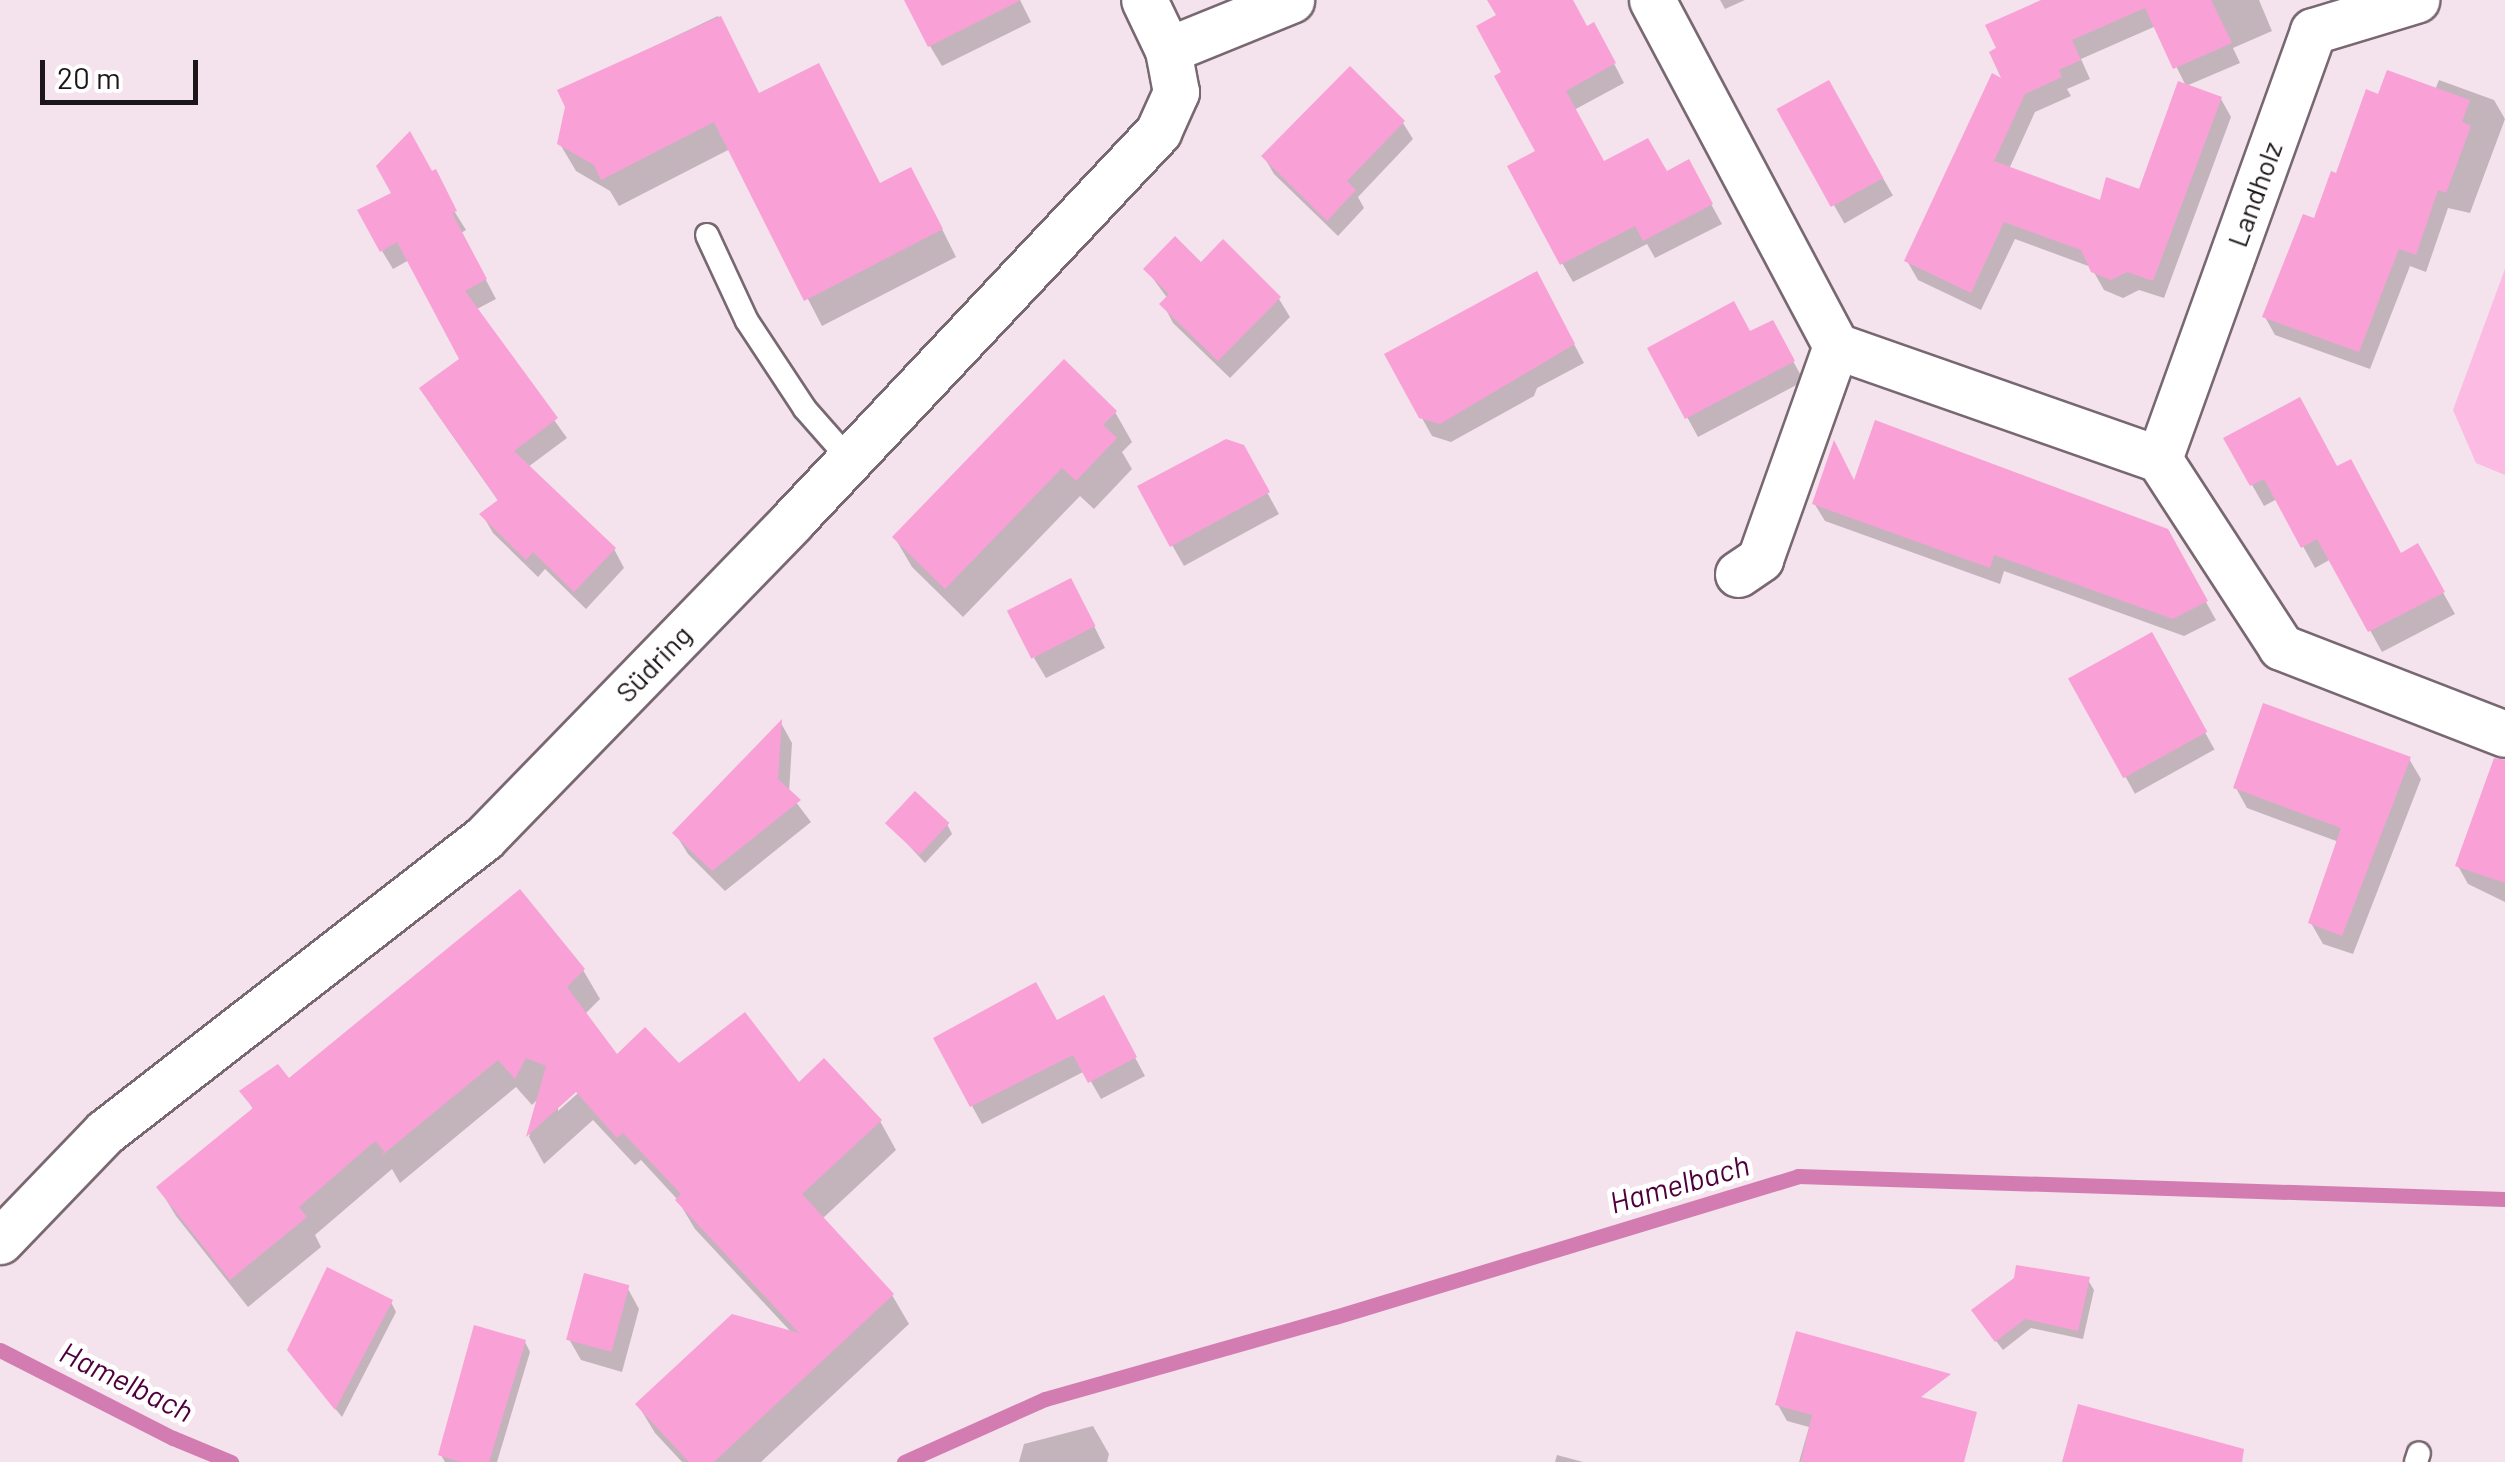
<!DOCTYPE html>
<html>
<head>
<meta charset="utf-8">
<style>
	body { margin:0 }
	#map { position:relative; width:2505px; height:1462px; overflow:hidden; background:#f4e2ec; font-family:Barlow,sans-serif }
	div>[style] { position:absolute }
	.green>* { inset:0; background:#fcbbe2 }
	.shadow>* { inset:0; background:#0003; transform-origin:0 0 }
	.stream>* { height:15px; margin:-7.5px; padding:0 7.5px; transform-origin:7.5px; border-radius:7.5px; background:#d27cb2 }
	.building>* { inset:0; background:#f9a0d7; transform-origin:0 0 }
	.roads { filter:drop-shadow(2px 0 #786871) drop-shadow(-2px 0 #786871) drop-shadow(0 2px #786871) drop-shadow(0 -2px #786871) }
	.lane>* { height:22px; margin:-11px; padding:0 11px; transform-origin:11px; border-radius:11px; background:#fff }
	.street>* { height:45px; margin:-22.5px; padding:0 22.5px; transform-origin:22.5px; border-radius:22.5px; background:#fff }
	span { translate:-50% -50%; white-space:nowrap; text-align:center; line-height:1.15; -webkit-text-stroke:10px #fff; paint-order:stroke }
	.street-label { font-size:28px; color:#1c161a }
	.water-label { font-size:30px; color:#4f003a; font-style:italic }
	.scale { position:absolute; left:40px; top:60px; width:158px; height:45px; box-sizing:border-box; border:5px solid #1c161a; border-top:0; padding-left:12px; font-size:30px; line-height:35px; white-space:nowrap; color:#1c161a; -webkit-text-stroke:8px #fff; paint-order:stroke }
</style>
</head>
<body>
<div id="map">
	<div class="green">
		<i style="clip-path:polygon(2505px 269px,2505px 475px,2476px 463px,2453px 410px)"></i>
	</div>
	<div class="shadow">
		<i style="clip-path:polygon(919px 0,1020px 0,1031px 22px,942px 66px,930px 46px)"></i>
		<i style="clip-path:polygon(1504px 0,1571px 0,1586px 29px,1604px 44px,1624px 83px,1574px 110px,1604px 164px,1666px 174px,1688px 162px,1722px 224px,1655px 258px,1647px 244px,1573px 282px,1562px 263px,1538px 152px,1505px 73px,1500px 16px)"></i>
		<i style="clip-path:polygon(1720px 0,1745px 0,1725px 9px)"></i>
		<i style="clip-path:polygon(evenodd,2047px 0,2259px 0,2272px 31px,2233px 48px,2240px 63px,2186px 86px,2221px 99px,2231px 117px,2164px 298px,2139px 290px,2123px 298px,2104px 290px,2091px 267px,2015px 239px,1981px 310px,1918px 280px,1907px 261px,2047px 0,2156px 26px,2186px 86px,2141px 193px,2102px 204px,2009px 169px,2035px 112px,2071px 96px,2067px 89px,2090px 79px,2081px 59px,2156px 26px)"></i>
		<i style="clip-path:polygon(718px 16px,760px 96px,880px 185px,926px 197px,956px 257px,822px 326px,730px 149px,619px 206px,610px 191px,576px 171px,560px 144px,568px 107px,560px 91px)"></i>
		<i style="clip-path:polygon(2439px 80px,2494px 100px,2505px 119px,2470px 213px,2448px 208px,2426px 272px,2410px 266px,2370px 369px,2275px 335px,2265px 317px,2379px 97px,2435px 90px)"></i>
		<i style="left:1828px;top:83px;width:130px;height:56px;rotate:60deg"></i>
		<i style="clip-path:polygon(1403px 123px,1413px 139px,1358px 197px,1364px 208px,1338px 236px,1274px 174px,1264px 157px)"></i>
		<i style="clip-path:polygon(431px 174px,466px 230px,461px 233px,496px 299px,475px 310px,567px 438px,528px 467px,614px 549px,624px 568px,586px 609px,545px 569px,538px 577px,493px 533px,482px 514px,499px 502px,433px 408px,462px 360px,409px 260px,393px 269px,382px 251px)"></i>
		<i style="clip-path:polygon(1201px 265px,1279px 299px,1290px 317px,1230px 378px,1173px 323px,1163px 304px,1168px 299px,1146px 269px)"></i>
		<i style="clip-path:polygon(1547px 293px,1584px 363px,1537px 388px,1534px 396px,1451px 442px,1432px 436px,1387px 355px)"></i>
		<i style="clip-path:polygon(1772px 323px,1804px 381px,1698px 437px,1650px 349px,1750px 334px)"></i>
		<i style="clip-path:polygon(1115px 412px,1132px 442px,1122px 452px,1132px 469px,1094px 509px,1080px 496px,963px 617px,912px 567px,895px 538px)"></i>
		<i style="clip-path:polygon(2226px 439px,2401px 556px,2417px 546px,2455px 614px,2382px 652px,2331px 559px,2315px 568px,2277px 499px,2264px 506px)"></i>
		<i style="clip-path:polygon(1242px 447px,1279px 514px,1184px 566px,1172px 545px)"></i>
		<i style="clip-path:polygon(1855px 485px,2166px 531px,2216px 620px,2184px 636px,2004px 571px,2000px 584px,1825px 521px,1814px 503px)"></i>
		<i style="clip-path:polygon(1082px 602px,1105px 648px,1046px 678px,1034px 658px)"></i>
		<i style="left:2151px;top:635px;width:131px;height:91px;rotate:61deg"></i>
		<i style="clip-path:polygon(781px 723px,792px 743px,789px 793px,811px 822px,725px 891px,688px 854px,675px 833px)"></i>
		<i style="clip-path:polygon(2409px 759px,2421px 779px,2353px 954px,2323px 944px,2311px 923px,2339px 842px,2247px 808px,2236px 788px)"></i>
		<i style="clip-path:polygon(2505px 798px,2505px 902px,2468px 884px,2458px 866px)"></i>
		<i style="clip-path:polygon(888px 823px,947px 824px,952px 834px,925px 863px)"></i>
		<i style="clip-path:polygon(evenodd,583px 970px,600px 999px,584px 1015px,617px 1057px,798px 1086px,880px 1121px,896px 1150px,822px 1219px,892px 1295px,909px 1324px,761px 1462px,682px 1462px,655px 1433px,638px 1405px,792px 1333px,695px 1229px,677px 1199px,641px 1160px,635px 1165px,593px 1120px,544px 1164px,529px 1137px,540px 1097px,532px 1105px,516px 1087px,400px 1183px,392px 1169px,315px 1235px,321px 1247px,248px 1307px,176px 1216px,159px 1188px,254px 1111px,243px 1092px,289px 1081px,583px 970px,583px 1082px,586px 1086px,558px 1111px,558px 1105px,583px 1082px)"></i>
		<i style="clip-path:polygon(1103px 998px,1145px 1076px,1101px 1099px,1085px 1071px,982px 1124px,972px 1106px,1057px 1023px)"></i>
		<i style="clip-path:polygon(2016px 1280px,2088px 1280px,2094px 1290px,2083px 1339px,2031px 1328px,2003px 1350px,1980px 1320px)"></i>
		<i style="clip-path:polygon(627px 1287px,639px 1309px,622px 1372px,581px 1360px,569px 1339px)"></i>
		<i style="clip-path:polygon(391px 1302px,396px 1312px,342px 1417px,296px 1360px)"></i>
		<i style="clip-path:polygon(1798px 1334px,1859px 1462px,1799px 1462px,1809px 1427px,1787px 1421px,1778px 1405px)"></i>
		<i style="clip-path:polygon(525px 1342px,530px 1352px,497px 1462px,445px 1462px,441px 1455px)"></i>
		<i style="clip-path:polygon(1093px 1426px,1109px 1454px,1107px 1462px,1019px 1462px,1024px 1444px)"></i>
		<i style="clip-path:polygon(1557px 1455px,1583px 1462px,1555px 1462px)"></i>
	</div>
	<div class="stream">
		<i style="left:0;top:1350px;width:194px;rotate:27deg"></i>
		<i style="left:173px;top:1438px;width:63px;rotate:22.5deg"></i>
		<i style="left:904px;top:1462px;width:154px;rotate:-24.1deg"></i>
		<i style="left:1045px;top:1399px;width:301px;rotate:-15.8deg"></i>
		<i style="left:1335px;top:1317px;width:484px;rotate:-16.9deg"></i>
		<i style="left:1798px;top:1176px;width:707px;rotate:1.86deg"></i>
	</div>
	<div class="building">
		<i style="clip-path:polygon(904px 0,1021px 0,928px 47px)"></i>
		<i style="clip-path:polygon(1487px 0,1573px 0,1587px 26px,1594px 22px,1616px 63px,1566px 91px,1604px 161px,1648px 138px,1667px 171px,1689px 159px,1713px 204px,1643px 241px,1635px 226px,1560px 265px,1507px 166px,1535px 151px,1494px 76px,1501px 72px,1476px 26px,1496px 15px)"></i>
		<i style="clip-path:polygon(2041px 0,2211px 0,2232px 43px,2173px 69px,2145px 8px,2072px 40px,2081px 60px,2059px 70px,2062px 77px,2025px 94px,1994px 161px,2100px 200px,2106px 177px,2139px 189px,2178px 81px,2222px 97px,2153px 281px,2127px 272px,2111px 280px,2091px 272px,2081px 250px,2004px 222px,1971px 293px,1904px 261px,1992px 73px,2001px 78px,1989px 52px,1996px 48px,1985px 25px)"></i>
		<i style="clip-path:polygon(721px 16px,759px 93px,819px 63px,880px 183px,911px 167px,943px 229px,804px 301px,714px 122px,601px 180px,594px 165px,557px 144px,565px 107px,557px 90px)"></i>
		<i style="clip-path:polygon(1350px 66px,1405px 121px,1347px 181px,1356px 190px,1327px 221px,1261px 156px)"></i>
		<i style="clip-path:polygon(2387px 70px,2470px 100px,2462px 122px,2471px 126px,2446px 193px,2438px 190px,2416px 255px,2399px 249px,2359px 352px,2262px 317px,2303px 214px,2314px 218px,2331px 171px,2336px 173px,2366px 89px,2378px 94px)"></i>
		<i style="left:1829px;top:80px;width:112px;height:60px;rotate:61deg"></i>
		<i style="clip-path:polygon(410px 131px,432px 171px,436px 169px,457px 211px,452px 213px,487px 279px,465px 291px,558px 418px,514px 451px,616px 548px,574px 592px,533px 552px,526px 560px,479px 514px,498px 500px,419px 388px,459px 359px,397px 242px,380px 252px,357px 210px,391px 193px,376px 166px)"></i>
		<i style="clip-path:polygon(1175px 236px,1201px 262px,1223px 239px,1281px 297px,1218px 361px,1159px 304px,1169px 294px,1143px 269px)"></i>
		<i style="clip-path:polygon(1537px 271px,1575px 344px,1440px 424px,1419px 418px,1384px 354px)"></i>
		<i style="clip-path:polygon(1734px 301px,1750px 331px,1773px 320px,1795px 361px,1685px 419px,1647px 348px)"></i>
		<i style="clip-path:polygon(1064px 359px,1117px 411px,1103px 425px,1117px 438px,1076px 481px,1062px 468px,945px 589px,892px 537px)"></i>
		<i style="clip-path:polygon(2300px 397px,2337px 466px,2351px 459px,2401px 553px,2418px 543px,2445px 592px,2368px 632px,2317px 539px,2301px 548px,2264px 479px,2250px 486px,2223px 438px)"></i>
		<i style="clip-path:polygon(1875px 420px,2168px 529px,2208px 601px,2173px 619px,1994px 555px,1990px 568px,1812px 504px,1834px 440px,1854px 480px)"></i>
		<i style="clip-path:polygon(1226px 439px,1244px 445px,1270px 492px,1170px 547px,1137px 486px)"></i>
		<i style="left:1071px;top:578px;width:54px;height:72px;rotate:63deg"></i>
		<i style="left:2152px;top:632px;width:114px;height:96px;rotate:61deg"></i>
		<i style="clip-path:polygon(2263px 703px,2411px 757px,2342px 936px,2308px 923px,2341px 828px,2233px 788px)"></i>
		<i style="clip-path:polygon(782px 719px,778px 779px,801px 800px,712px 871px,672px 833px)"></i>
		<i style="clip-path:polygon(2494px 758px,2505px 760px,2505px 883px,2455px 866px)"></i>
		<i style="left:915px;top:791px;width:47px;height:44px;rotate:43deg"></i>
		<i style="clip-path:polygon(520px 889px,585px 969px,567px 987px,617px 1054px,645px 1027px,679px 1063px,745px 1012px,799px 1082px,824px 1058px,882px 1120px,802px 1194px,894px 1294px,714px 1462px,689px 1462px,635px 1404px,732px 1314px,799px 1333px,675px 1200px,681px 1194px,623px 1133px,617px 1138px,576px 1092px,526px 1137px,546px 1066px,526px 1058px,515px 1079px,498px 1060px,381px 1156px,384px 1151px,375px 1141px,299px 1207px,307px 1217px,230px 1280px,156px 1187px,253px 1108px,239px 1091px,278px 1064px,289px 1078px)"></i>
		<i style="clip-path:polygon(1036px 982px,1057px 1020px,1104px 995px,1137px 1057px,1088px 1083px,1073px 1055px,970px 1107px,933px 1038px)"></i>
		<i style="clip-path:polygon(2016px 1265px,2090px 1277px,2078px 1331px,2025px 1319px,1995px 1342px,1971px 1310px,2014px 1278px)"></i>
		<i style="clip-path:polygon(327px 1267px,393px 1300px,335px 1410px,287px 1350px)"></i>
		<i style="left:584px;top:1273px;width:47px;height:69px;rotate:15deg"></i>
		<i style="clip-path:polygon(474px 1325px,526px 1340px,489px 1462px,460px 1462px,438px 1455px)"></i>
		<i style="clip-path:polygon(1796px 1331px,1951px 1374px,1921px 1397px,1977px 1412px,1964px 1462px,1801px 1462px,1812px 1415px,1775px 1405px)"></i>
		<i style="clip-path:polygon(2078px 1404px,2244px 1449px,2242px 1462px,2062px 1462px)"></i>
	</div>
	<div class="roads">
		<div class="lane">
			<i style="left:707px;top:235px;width:95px;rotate:65.1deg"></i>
			<i style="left:747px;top:321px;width:105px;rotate:56.6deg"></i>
			<i style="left:805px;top:409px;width:67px;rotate:48.7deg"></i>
			<i style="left:2416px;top:1462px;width:9px;rotate:-72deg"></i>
		</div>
		<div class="street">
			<i style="left:1652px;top:0;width:392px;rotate:62deg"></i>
			<i style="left:1836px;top:346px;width:342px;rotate:19.3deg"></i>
			<i style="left:2159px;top:459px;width:224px;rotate:57deg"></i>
			<i style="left:2281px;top:647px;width:240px;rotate:21.2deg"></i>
			<i style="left:1168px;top:50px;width:133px;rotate:-22.1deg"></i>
			<i style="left:2159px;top:459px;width:455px;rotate:-70.2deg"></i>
			<i style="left:2313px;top:31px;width:108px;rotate:-16.8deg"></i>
			<i style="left:1738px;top:574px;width:27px;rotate:-34deg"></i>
			<i style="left:1760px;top:559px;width:226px;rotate:-70.4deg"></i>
			<i style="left:0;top:1241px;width:151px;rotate:-46.1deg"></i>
			<i style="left:105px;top:1132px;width:480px;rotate:-37.8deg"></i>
			<i style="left:484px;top:838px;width:441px;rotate:-45.8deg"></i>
			<i style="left:791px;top:522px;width:536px;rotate:-46.74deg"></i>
			<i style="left:1158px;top:132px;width:44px;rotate:-65.8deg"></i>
			<i style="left:1176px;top:92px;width:43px;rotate:-100.8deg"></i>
			<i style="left:1168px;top:50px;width:55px;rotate:-115.6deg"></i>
		</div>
	</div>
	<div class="street-label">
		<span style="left:2254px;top:194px;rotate:-70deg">Landholz</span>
		<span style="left:653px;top:663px;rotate:-46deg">Südring</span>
	</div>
	<div class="water-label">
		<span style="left:1679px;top:1183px;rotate:-16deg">Hamelbach</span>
		<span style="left:127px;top:1381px;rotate:26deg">Hamelbach</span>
	</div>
	<div class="scale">20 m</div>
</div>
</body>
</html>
